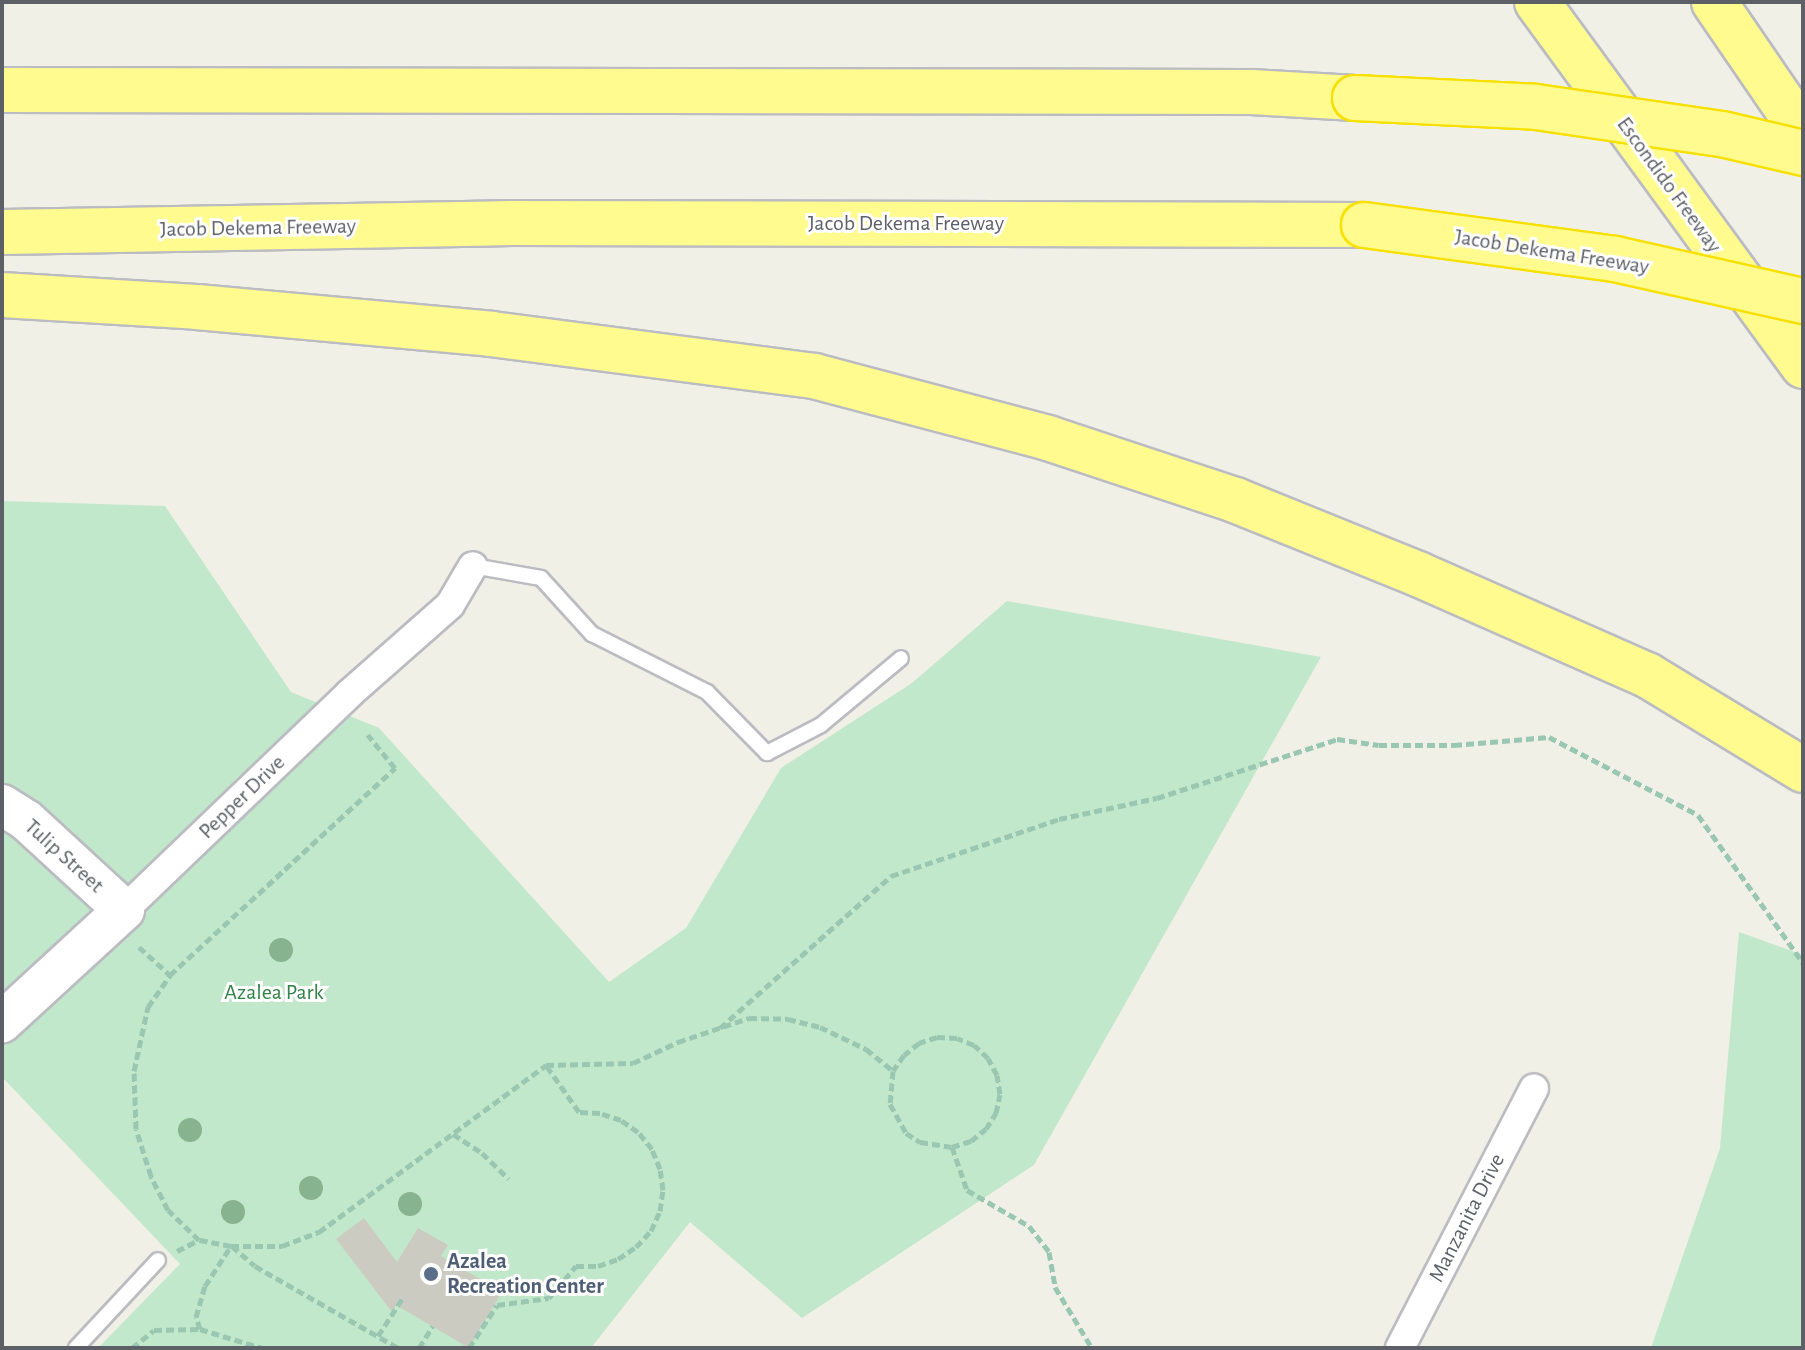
<!DOCTYPE html>
<html>
<head>
<meta charset="utf-8">
<style>
	body { margin:0 }
	#map { position:relative; width:1805px; height:1350px; overflow:hidden; background:#f0f0e6; font-family:"Alegreya Sans",sans-serif }
	div>[style] { position:absolute }
	.green>* { inset:0; background:#c2e8cb }
	.building>* { inset:0; background:#cbcbc2 }
	.path>* { height:5px; margin-top:-2.5px; transform-origin:0; background:repeating-linear-gradient(90deg,#9ac7b1 0 8px,transparent 0 12px) }
	.roads { filter:drop-shadow(2px 0 #bbbcc2) drop-shadow(-2px 0 #bbbcc2) drop-shadow(0 2px #bbbcc2) drop-shadow(0 -2px #bbbcc2) }
	.lane>* { height:14px; margin:-7px; padding:0 7px; transform-origin:7px; border-radius:7px; background:#fff }
	.street>* { height:28px; margin:-14px; padding:0 14px; transform-origin:14px; border-radius:14px; background:#fff }
	.secondary>* { height:40px; margin:-20px; padding:0 20px; transform-origin:20px; border-radius:20px; background:#fff }
	.highway>* { height:44px; margin:-22px; padding:0 22px; transform-origin:22px; border-radius:22px; background:#fffb8f }
	.bridges { filter:drop-shadow(2px 0 #f7e000) drop-shadow(-2px 0 #f7e000) drop-shadow(0 2px #f7e000) drop-shadow(0 -2px #f7e000) }
	.highway-bridge>* { height:44px; margin:-22px; padding:0 22px; transform-origin:22px; border-radius:22px; background:#fffb8f }
	.trees>* { width:24px; height:24px; margin:-12px; border-radius:50%; background:#87b48f }
	.dots>* { width:22px; height:22px; translate:-50% -50%; box-sizing:border-box; border:4px solid #fff; border-radius:50% }
	span { translate:-50% -50%; white-space:nowrap; text-align:center; line-height:1.15; -webkit-text-stroke:6px #fff; paint-order:stroke }
	.street-label { font-size:22px; color:#5e6067 }
	.park-label { font-size:22px; color:#318247 }
	.service-label { font-size:22px; color:#4e5e75; font-weight:700 }
	.left { translate:0 -50%; text-align:left }
	.frame { position:absolute; inset:0; border:4px solid #5e6067; pointer-events:none }
</style>
</head>
<body>
<div id="map">
	<div class="green">
		<i style="clip-path:polygon(2px 501px,165px 506px,291px 692px,379px 728px,609px 982px,686px 928px,781px 768px,912px 683px,1007px 601px,1321px 657px,1034px 1165px,802px 1318px,690px 1222px,591px 1348px,98px 1348px,180px 1264px,2px 1077px)"></i>
		<i style="clip-path:polygon(1739px 932px,1803px 955px,1803px 1348px,1651px 1348px,1720px 1148px)"></i>
	</div>
	<div class="building">
		<i style="clip-path:polygon(364px 1218px,397px 1262px,418px 1228px,448px 1245px,441px 1256px,502px 1292px,469px 1348px,396px 1305px,392px 1312px,336px 1239px)"></i>
	</div>
	<div class="path">
		<i style="left:139px;top:947px;width:42px;rotate:42.1deg"></i>
		<i style="left:720px;top:1028px;width:229px;rotate:-41.6deg"></i>
		<i style="left:891px;top:876px;width:177px;rotate:-18.7deg"></i>
		<i style="left:1059px;top:819px;width:100px;rotate:-12.1deg"></i>
		<i style="left:1157px;top:798px;width:189px;rotate:-18.1deg"></i>
		<i style="left:1337px;top:739px;width:42px;rotate:8.1deg"></i>
		<i style="left:1379px;top:745px;width:75px"></i>
		<i style="left:1454px;top:745px;width:95px;rotate:-4.8deg"></i>
		<i style="left:1549px;top:737px;width:168px;rotate:27.6deg"></i>
		<i style="left:1698px;top:815px;width:181px;rotate:54.6deg"></i>
		<i style="left:453px;top:1134px;width:35px;rotate:33deg"></i>
		<i style="left:482px;top:1153px;width:37px;rotate:44deg"></i>
		<i style="left:952px;top:1147px;width:46px;rotate:70.8deg"></i>
		<i style="left:967px;top:1190px;width:72px;rotate:30.1deg"></i>
		<i style="left:1029px;top:1226px;width:33px;rotate:52deg"></i>
		<i style="left:1049px;top:1252px;width:36px;rotate:80deg"></i>
		<i style="left:1055px;top:1287px;width:71px;rotate:58.8deg"></i>
		<i style="left:231px;top:1246px;width:51px"></i>
		<i style="left:282px;top:1246px;width:40px;rotate:-21deg"></i>
		<i style="left:319px;top:1232px;width:282px;rotate:-36.3deg"></i>
		<i style="left:546px;top:1065px;width:87px;rotate:-1.3deg"></i>
		<i style="left:633px;top:1063px;width:50px;rotate:-25deg"></i>
		<i style="left:678px;top:1042px;width:75px;rotate:-18.7deg"></i>
		<i style="left:749px;top:1018px;width:39px;rotate:1deg"></i>
		<i style="left:788px;top:1019px;width:33px;rotate:14deg"></i>
		<i style="left:820px;top:1027px;width:51px;rotate:25.6deg"></i>
		<i style="left:866px;top:1049px;width:35px;rotate:39deg"></i>
		<i style="left:893px;top:1071px;width:33px;rotate:95deg"></i>
		<i style="left:890px;top:1104px;width:33px;rotate:61deg"></i>
		<i style="left:906px;top:1133px;width:17px;rotate:33deg"></i>
		<i style="left:920px;top:1142px;width:32px;rotate:9deg"></i>
		<i style="left:952px;top:1147px;width:20px;rotate:-18deg"></i>
		<i style="left:971px;top:1141px;width:19px;rotate:-39deg"></i>
		<i style="left:986px;top:1129px;width:19px;rotate:-58deg"></i>
		<i style="left:996px;top:1113px;width:19px;rotate:-78deg"></i>
		<i style="left:1000px;top:1094px;width:19px;rotate:-99deg"></i>
		<i style="left:997px;top:1075px;width:19px;rotate:-118deg"></i>
		<i style="left:988px;top:1058px;width:19px;rotate:-137deg"></i>
		<i style="left:974px;top:1045px;width:18px;rotate:-158deg"></i>
		<i style="left:957px;top:1038px;width:20px;rotate:-177deg"></i>
		<i style="left:937px;top:1037px;width:19px;rotate:162deg"></i>
		<i style="left:919px;top:1043px;width:19px;rotate:141deg"></i>
		<i style="left:904px;top:1055px;width:19px;rotate:125deg"></i>
		<i style="left:232px;top:1246px;width:30px;rotate:41deg"></i>
		<i style="left:255px;top:1266px;width:165px;rotate:29.8deg"></i>
		<i style="left:177px;top:1251px;width:25px;rotate:-27deg"></i>
		<i style="left:200px;top:1329px;width:13px;rotate:-108deg"></i>
		<i style="left:196px;top:1317px;width:32px;rotate:-74deg"></i>
		<i style="left:205px;top:1286px;width:48px;rotate:-57deg"></i>
		<i style="left:231px;top:1246px;width:33px;rotate:-169deg"></i>
		<i style="left:199px;top:1240px;width:43px;rotate:-135.9deg"></i>
		<i style="left:168px;top:1210px;width:38px;rotate:-117deg"></i>
		<i style="left:151px;top:1176px;width:49px;rotate:-107.7deg"></i>
		<i style="left:136px;top:1129px;width:58px;rotate:-92deg"></i>
		<i style="left:134px;top:1071px;width:66px;rotate:-77.7deg"></i>
		<i style="left:148px;top:1007px;width:39px;rotate:-55deg"></i>
		<i style="left:170px;top:975px;width:306px;rotate:-42.6deg"></i>
		<i style="left:395px;top:768px;width:43px;rotate:-129.3deg"></i>
		<i style="left:378px;top:1336px;width:48px;rotate:-57deg"></i>
		<i style="left:132px;top:1348px;width:28px;rotate:-39deg"></i>
		<i style="left:154px;top:1330px;width:46px;rotate:-1.2deg"></i>
		<i style="left:200px;top:1329px;width:65px;rotate:17deg"></i>
		<i style="left:419px;top:1348px;width:26px;rotate:-58deg"></i>
		<i style="left:469px;top:1348px;width:51px;rotate:-56.9deg"></i>
		<i style="left:497px;top:1305px;width:52px;rotate:-7.7deg"></i>
		<i style="left:549px;top:1298px;width:42px;rotate:-49.8deg"></i>
		<i style="left:576px;top:1266px;width:22px"></i>
		<i style="left:598px;top:1266px;width:21px;rotate:-19deg"></i>
		<i style="left:618px;top:1259px;width:22px;rotate:-34deg"></i>
		<i style="left:636px;top:1247px;width:22px;rotate:-47deg"></i>
		<i style="left:651px;top:1231px;width:22px;rotate:-66deg"></i>
		<i style="left:660px;top:1211px;width:21px;rotate:-82deg"></i>
		<i style="left:663px;top:1190px;width:21px;rotate:-98deg"></i>
		<i style="left:660px;top:1169px;width:22px;rotate:-112deg"></i>
		<i style="left:652px;top:1149px;width:22px;rotate:-129deg"></i>
		<i style="left:638px;top:1132px;width:21px;rotate:-145deg"></i>
		<i style="left:621px;top:1120px;width:22px;rotate:-162deg"></i>
		<i style="left:600px;top:1113px;width:21px;rotate:-177deg"></i>
		<i style="left:579px;top:1112px;width:57px;rotate:-125.1deg"></i>
	</div>
	<div class="roads">
		<div class="lane">
			<i style="left:473px;top:566px;width:69px;rotate:10deg"></i>
			<i style="left:541px;top:578px;width:76px;rotate:47.7deg"></i>
			<i style="left:592px;top:634px;width:129px;rotate:26.8deg"></i>
			<i style="left:707px;top:692px;width:86px;rotate:45.5deg"></i>
			<i style="left:767px;top:753px;width:61px;rotate:-27.4deg"></i>
			<i style="left:821px;top:725px;width:104px;rotate:-39.9deg"></i>
			<i style="left:76px;top:1348px;width:120px;rotate:-47deg"></i>
		</div>
		<div class="street">
			<i style="left:124px;top:910px;width:312px;rotate:-43.8deg"></i>
			<i style="left:349px;top:694px;width:135px;rotate:-41.4deg"></i>
			<i style="left:450px;top:605px;width:45px;rotate:-59.5deg"></i>
			<i style="left:1400px;top:1348px;width:292px;rotate:-62.7deg"></i>
		</div>
		<div class="secondary">
			<i style="left:2px;top:805px;width:28px;rotate:32deg"></i>
			<i style="left:26px;top:820px;width:133px;rotate:42.6deg"></i>
			<i style="left:124px;top:910px;width:166px;rotate:137.4deg"></i>
		</div>
		<div class="highway">
			<i style="left:1537px;top:2px;width:451px;rotate:53.8deg"></i>
			<i style="left:1714px;top:2px;width:158px;rotate:55.6deg"></i>
			<i style="left:2px;top:90px;width:1249px;rotate:0.09deg"></i>
			<i style="left:1251px;top:92px;width:104px;rotate:3.3deg"></i>
			<i style="left:2px;top:232px;width:510px;rotate:-1.01deg"></i>
			<i style="left:512px;top:223px;width:852px;rotate:0.13deg"></i>
			<i style="left:2px;top:295px;width:195px;rotate:3.5deg"></i>
			<i style="left:197px;top:307px;width:295px;rotate:5.2deg"></i>
			<i style="left:491px;top:334px;width:326px;rotate:7.4deg"></i>
			<i style="left:814px;top:376px;width:242px;rotate:14.8deg"></i>
			<i style="left:1048px;top:438px;width:197px;rotate:18.3deg"></i>
			<i style="left:1235px;top:500px;width:197px;rotate:22deg"></i>
			<i style="left:1418px;top:574px;width:250px;rotate:23.8deg"></i>
			<i style="left:1647px;top:675px;width:183px;rotate:31.3deg"></i>
		</div>
	</div>
	<div class="bridges">
		<div class="highway-bridge">
			<i style="left:1355px;top:98px;width:181px;rotate:2.8deg"></i>
			<i style="left:1536px;top:107px;width:188px;rotate:8.3deg"></i>
			<i style="left:1722px;top:134px;width:83px;rotate:13.2deg"></i>
			<i style="left:1364px;top:225px;width:253px;rotate:7.7deg"></i>
			<i style="left:1615px;top:259px;width:193px;rotate:12.6deg"></i>
		</div>
	</div>
	<div class="trees">
		<i style="left:281px;top:950px"></i>
		<i style="left:190px;top:1130px"></i>
		<i style="left:311px;top:1188px"></i>
		<i style="left:410px;top:1204px"></i>
		<i style="left:233px;top:1212px"></i>
	</div>
	<div class="dots">
		<i style="left:431px;top:1274px;background:#5c6f8a"></i>
	</div>
	<div class="street-label">
		<span style="left:1669px;top:185px;rotate:54deg">Escondido Freeway</span>
		<span style="left:906px;top:224px">Jacob Dekema Freeway</span>
		<span style="left:258px;top:228px;rotate:-1deg">Jacob Dekema Freeway</span>
		<span style="left:1552px;top:252px;rotate:9deg">Jacob Dekema Freeway</span>
		<span style="left:242px;top:797px;rotate:-44deg">Pepper Drive</span>
		<span style="left:64px;top:856px;rotate:42deg">Tulip Street</span>
		<span style="left:1467px;top:1218px;rotate:-63deg">Manzanita Drive</span>
	</div>
	<div class="park-label">
		<span style="left:274px;top:993px">Azalea Park</span>
	</div>
	<div class="service-label">
		<span class="left" style="left:447px;top:1274px">Azalea<br>Recreation Center</span>
	</div>
	<div class="frame"></div>
</div>
</body>
</html>
